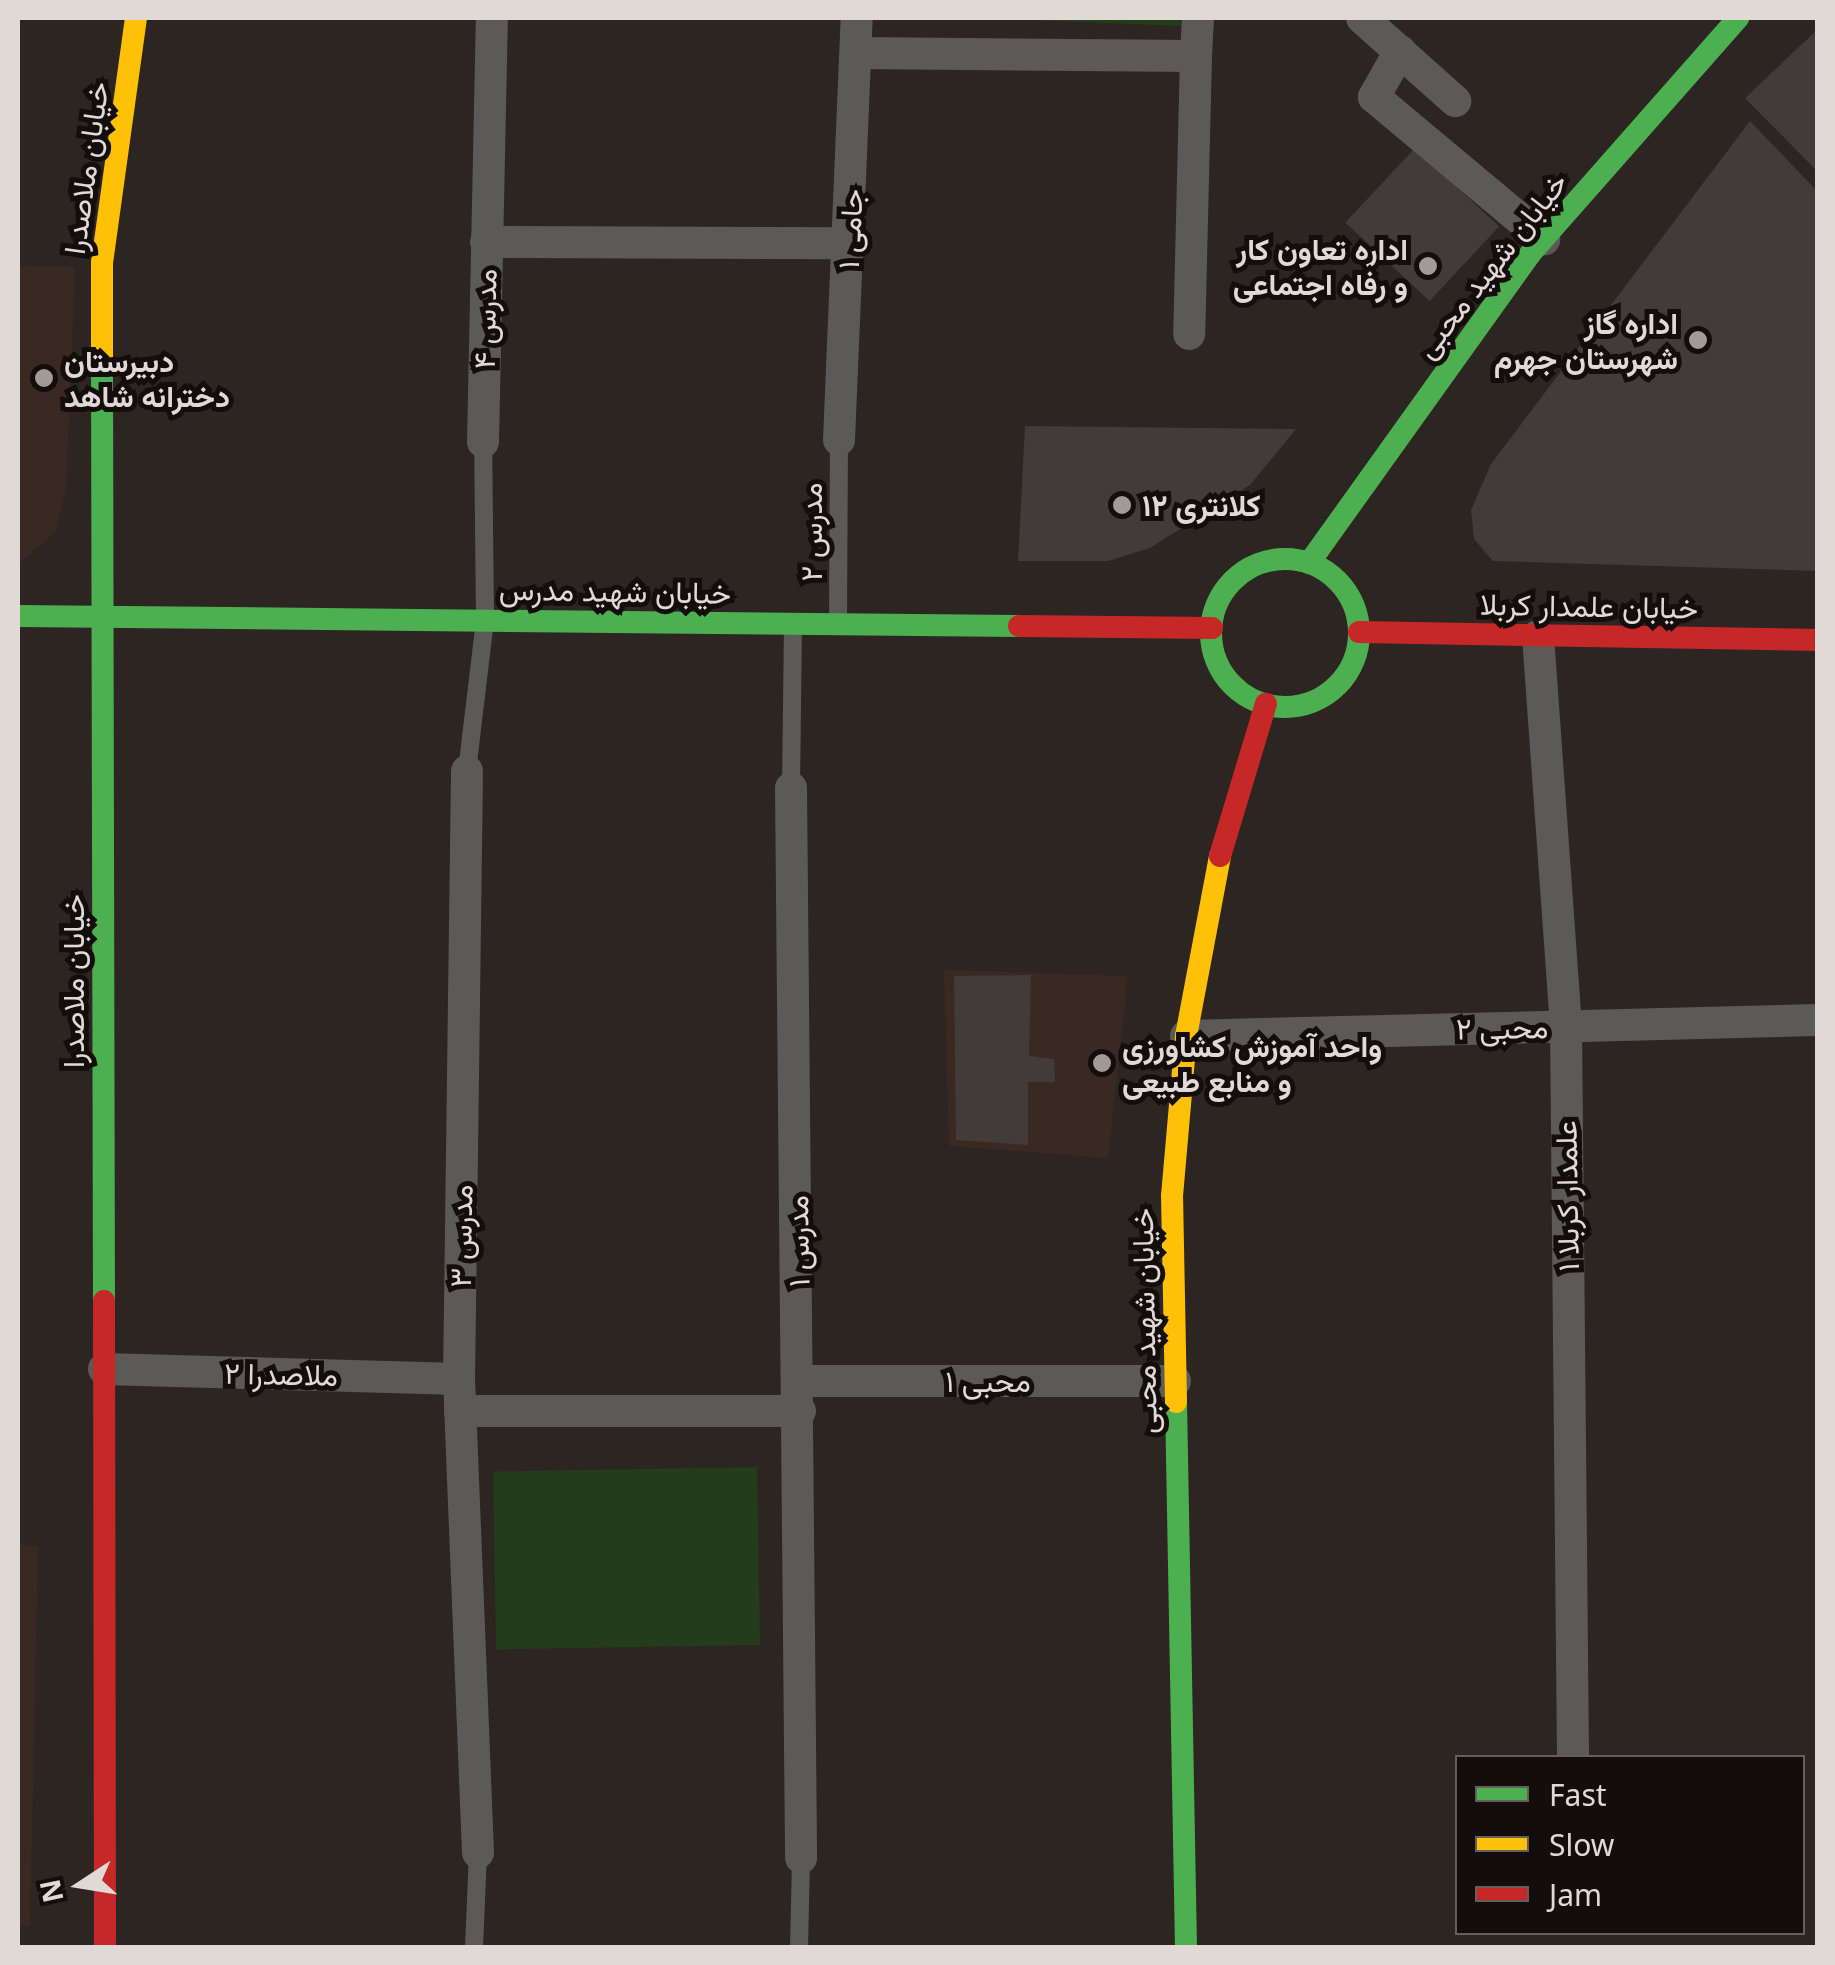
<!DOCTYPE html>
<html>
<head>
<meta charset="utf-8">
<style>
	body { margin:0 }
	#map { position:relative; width:1835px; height:1965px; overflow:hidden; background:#2c2522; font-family:"Noto Sans",Vazirmatn,sans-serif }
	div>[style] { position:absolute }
	.built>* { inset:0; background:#392922 }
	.green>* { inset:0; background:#233c19; transform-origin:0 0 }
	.building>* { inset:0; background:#413b39; transform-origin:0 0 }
	.lane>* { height:18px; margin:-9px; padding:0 9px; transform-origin:9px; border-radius:9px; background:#5c5a58 }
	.street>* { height:32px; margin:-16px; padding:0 16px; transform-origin:16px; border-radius:16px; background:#5c5a58 }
	.fast>* { height:22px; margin:-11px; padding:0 11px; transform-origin:11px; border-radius:11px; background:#4caf50 }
	.fast>.ring { margin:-11px; padding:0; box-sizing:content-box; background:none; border:22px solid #4caf50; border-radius:50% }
	.slow>* { height:22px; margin:-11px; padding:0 11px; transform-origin:11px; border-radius:11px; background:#ffc107 }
	.jam>* { height:22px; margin:-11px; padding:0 11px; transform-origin:11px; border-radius:11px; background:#c62828 }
	.dots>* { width:28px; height:28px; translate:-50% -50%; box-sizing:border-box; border:5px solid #130e0c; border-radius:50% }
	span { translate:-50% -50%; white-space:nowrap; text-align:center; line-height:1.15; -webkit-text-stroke:10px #130e0c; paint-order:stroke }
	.street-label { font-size:30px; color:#e0d9d5 }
	.poi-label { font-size:30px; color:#e0d9d5; font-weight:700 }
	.right { translate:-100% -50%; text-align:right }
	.left { translate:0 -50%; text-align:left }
	.frame { position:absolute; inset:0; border:20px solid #e0d9d5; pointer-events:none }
	.legend { position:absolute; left:1455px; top:1755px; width:350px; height:180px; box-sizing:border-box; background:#130e0c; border:2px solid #655f5c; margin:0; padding:12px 18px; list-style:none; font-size:30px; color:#e0d9d5 }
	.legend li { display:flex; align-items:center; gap:20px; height:50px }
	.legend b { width:50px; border:2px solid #655f5c }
	.north { position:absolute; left:30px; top:1835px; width:100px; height:100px; -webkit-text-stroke:8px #130e0c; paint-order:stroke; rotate:258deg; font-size:28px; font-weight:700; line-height:40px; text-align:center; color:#e0d9d5 }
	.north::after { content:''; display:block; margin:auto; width:35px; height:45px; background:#e0d9d5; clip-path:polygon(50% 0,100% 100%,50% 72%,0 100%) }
</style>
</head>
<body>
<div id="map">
	<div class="built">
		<i style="clip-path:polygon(18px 266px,75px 267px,66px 489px,55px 532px,18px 565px)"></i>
		<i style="clip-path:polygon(944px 970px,1128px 976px,1108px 1158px,949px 1146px)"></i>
		<i style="clip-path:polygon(18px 1545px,38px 1546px,30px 1925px,18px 1927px)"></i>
	</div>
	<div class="green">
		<i style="clip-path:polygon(980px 18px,1182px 18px,1182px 26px)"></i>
		<i style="left:757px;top:1467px;width:178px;height:264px;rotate:89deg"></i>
	</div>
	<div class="building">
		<i style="clip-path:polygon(1818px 29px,1818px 172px,1745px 98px)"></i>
		<i style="clip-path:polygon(1750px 121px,1818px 192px,1818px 571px,1493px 561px,1474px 539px,1471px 510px,1491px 464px)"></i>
		<i style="left:1415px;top:148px;width:115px;height:102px;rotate:43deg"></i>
		<i style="clip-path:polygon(1025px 426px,1296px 429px,1250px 485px,1150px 548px,1108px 561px,1018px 561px)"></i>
		<i style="clip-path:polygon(1031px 975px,1029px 1056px,1054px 1059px,1055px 1082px,1028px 1082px,1028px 1145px,956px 1140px,954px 976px)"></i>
	</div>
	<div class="lane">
		<i style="left:838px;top:624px;width:184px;rotate:-89.7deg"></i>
		<i style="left:467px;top:771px;width:152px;rotate:-83.2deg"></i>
		<i style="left:485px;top:620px;width:178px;rotate:-90.6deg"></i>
		<i style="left:791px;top:788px;width:165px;rotate:-89.3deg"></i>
		<i style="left:474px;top:1948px;width:95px;rotate:-87.6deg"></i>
		<i style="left:799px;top:1948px;width:90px;rotate:-88.7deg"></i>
	</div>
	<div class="street">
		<i style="left:1362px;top:18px;width:125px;rotate:41.7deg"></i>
		<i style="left:1400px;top:51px;width:53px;rotate:119.5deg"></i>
		<i style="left:1374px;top:97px;width:222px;rotate:39.9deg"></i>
		<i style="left:857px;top:53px;width:339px;rotate:0.5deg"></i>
		<i style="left:1196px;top:56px;width:278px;rotate:91.4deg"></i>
		<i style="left:1196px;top:56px;width:38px;rotate:-87deg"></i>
		<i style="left:486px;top:242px;width:363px;rotate:0.2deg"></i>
		<i style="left:839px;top:440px;width:422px;rotate:-87.6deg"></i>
		<i style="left:483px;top:442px;width:424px;rotate:-88.8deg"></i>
		<i style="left:1538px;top:636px;width:392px;rotate:85.9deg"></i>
		<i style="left:1566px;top:1027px;width:731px;rotate:89.45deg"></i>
		<i style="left:467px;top:771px;width:608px;rotate:90.75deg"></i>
		<i style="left:459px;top:1379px;width:474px;rotate:87.7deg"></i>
		<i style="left:791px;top:788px;width:1070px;rotate:89.46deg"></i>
		<i style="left:1186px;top:1036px;width:632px;rotate:-1.45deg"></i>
		<i style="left:104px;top:1369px;width:355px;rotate:1.6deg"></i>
		<i style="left:800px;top:1381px;width:375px"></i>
		<i style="left:460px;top:1411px;width:340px"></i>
	</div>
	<div class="fast">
		<i style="left:102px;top:362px;width:939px;rotate:89.88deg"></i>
		<i class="ring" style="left:1211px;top:559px;width:126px;height:126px"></i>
		<i style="left:1309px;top:563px;width:380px;rotate:-54.4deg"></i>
		<i style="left:1530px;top:254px;width:315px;rotate:-48.6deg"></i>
		<i style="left:18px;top:616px;width:1001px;rotate:0.57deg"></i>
		<i style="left:1176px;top:1402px;width:546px;rotate:88.95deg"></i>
	</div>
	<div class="slow">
		<i style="left:102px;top:362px;width:99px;rotate:-90deg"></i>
		<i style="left:102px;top:263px;width:247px;rotate:-82.1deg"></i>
		<i style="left:1176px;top:1402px;width:206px;rotate:-91.1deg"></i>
		<i style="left:1172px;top:1196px;width:161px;rotate:-85deg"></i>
		<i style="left:1186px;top:1036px;width:183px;rotate:-79.3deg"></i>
	</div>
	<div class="jam">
		<i style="left:1019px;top:626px;width:193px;rotate:0.6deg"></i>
		<i style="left:1359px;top:632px;width:459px;rotate:1deg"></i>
		<i style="left:1220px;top:856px;width:159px;rotate:-73.2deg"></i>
		<i style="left:104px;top:1301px;width:647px;rotate:89.91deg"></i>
	</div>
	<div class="dots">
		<i style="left:1428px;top:266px;background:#a19a96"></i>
		<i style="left:1698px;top:340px;background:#a19a96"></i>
		<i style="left:44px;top:378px;background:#a19a96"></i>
		<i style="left:1122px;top:505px;background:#a19a96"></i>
		<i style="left:1102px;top:1063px;background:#a19a96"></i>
	</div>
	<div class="street-label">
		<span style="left:86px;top:168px;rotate:-82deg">خیابان ملاصدرا</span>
		<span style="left:850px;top:229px;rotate:-87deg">جامی ۱</span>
		<span style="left:1491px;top:265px;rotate:-52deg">خیابان شهید محبی</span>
		<span style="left:485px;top:319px;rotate:-89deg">مدرس ۴</span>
		<span style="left:811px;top:532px;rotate:-90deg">مدرس ۲</span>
		<span style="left:615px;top:591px;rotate:1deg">خیابان شهید مدرس</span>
		<span style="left:1589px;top:606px;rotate:1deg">خیابان علمدار کربلا</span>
		<span style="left:73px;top:981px;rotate:-90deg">خیابان ملاصدرا</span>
		<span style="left:1502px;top:1028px;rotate:-1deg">محبی ۲</span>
		<span style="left:1567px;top:1196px;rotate:-91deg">علمدار کربلا ۱</span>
		<span style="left:461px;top:1236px;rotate:-89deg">مدرس ۳</span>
		<span style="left:798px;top:1241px;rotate:-91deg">مدرس ۱</span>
		<span style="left:1144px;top:1321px;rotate:-91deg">خیابان شهید محبی</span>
		<span style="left:281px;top:1374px;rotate:1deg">ملاصدرا ۲</span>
		<span style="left:988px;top:1381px">محبی ۱</span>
	</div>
	<div class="poi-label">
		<span class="right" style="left:1408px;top:266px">اداره تعاون کار<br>و رفاه اجتماعی</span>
		<span class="right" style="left:1678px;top:340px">اداره گاز<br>شهرستان جهرم</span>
		<span class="left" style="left:64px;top:378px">دبیرستان<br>دخترانه شاهد</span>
		<span class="left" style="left:1142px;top:505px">کلانتری ۱۲</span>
		<span class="left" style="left:1122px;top:1063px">واحد آموزش کشاورزی<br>و منابع طبیعی</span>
	</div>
	<div class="frame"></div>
	<ul class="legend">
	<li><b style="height:12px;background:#4caf50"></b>Fast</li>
	<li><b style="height:12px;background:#ffc107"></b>Slow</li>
	<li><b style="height:12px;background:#c62828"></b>Jam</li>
	</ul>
	<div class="north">N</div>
</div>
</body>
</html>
